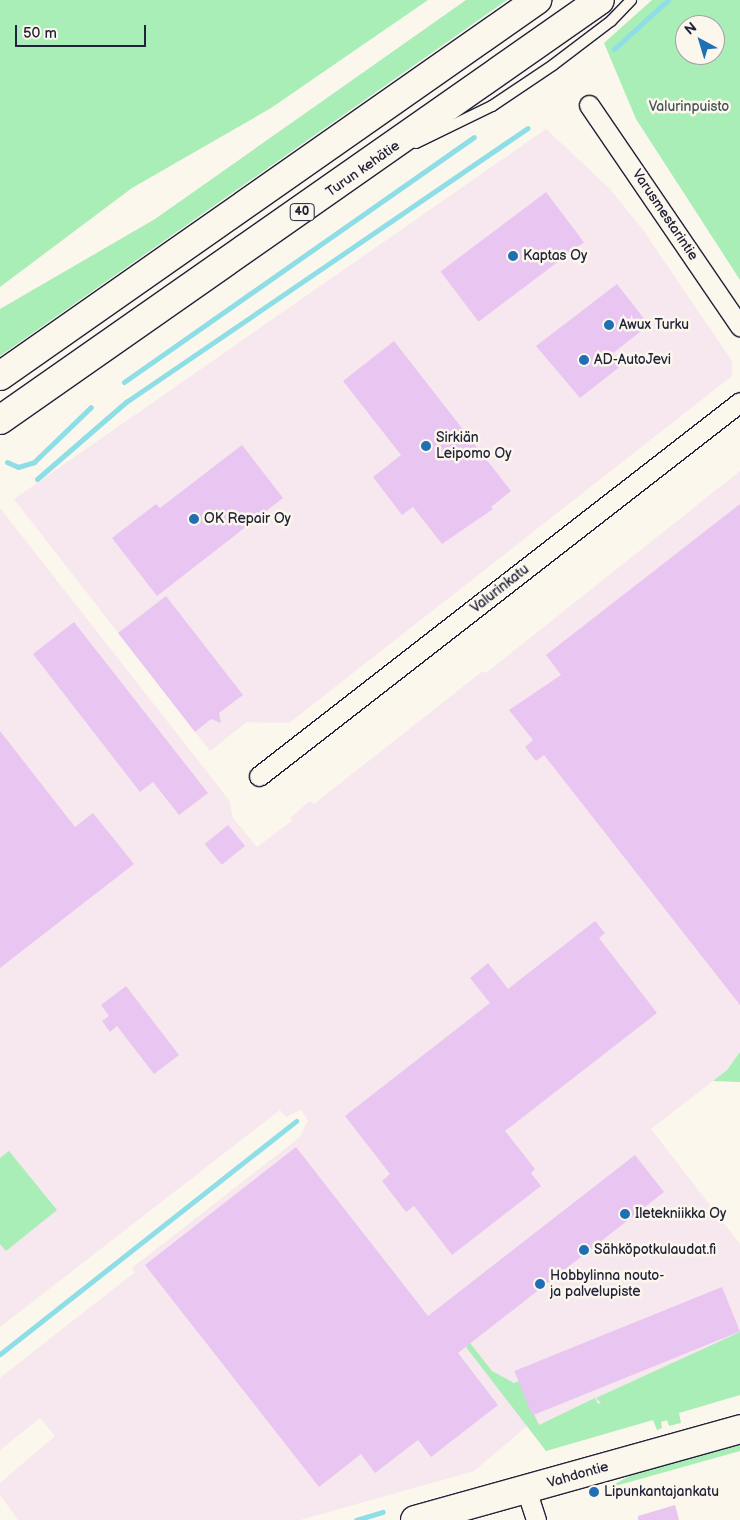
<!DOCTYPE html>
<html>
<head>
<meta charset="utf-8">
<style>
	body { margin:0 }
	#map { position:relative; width:740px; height:1520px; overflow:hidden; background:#fbf7ec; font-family:"Balsamiq Sans",sans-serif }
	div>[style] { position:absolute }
	.built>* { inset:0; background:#f6e8ee }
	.green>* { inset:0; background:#a9edb7 }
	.stream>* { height:5px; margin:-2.5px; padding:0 2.5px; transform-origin:2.5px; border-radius:2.5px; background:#8ddee6 }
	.building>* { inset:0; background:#e9c6f1; transform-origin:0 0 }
	.roads { filter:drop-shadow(1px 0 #22223b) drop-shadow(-1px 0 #22223b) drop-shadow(0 1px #22223b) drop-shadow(0 -1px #22223b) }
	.lane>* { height:10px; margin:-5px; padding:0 5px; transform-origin:5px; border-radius:5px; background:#fbf7ec }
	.street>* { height:19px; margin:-9.5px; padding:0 9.5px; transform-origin:9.5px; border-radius:9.5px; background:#fbf7ec }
	.secondary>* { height:28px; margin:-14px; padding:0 14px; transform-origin:14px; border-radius:14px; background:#fbf7ec }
	.highway>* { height:28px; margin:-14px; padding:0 14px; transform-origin:14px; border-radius:14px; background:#fbf7ec }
	.dots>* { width:14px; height:14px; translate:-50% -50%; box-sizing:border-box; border:2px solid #fbf7ec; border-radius:50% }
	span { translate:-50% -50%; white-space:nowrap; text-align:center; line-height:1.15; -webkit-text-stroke:5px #fbf7ec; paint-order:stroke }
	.shield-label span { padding:1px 4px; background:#fbf7ec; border:1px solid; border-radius:4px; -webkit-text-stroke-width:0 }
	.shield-label { font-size:12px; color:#22223b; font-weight:700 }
	.park-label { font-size:14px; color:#44555a }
	.street-label { font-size:14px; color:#22223b }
	.poi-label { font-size:14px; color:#22223b }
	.left { translate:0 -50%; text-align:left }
	.north { position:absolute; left:675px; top:15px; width:50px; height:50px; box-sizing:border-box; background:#fbf7ec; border:1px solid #a4a2a5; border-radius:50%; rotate:321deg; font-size:14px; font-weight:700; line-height:20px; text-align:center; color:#22223b }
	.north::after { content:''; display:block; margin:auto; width:18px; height:22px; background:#1f6fb2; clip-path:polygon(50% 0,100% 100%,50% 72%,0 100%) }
	.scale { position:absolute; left:15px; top:25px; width:131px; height:22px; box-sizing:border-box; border:2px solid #22223b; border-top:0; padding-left:6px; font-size:15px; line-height:18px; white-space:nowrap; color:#22223b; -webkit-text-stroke:4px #fbf7ec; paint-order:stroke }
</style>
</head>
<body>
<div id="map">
	<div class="built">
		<i style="clip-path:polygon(546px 129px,609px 188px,643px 230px,732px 361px,732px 376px,289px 723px,247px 722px,210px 751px,14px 499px)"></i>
		<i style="clip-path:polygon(740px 471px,740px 1052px,727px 1070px,651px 1129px,740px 1244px,740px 1373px,546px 1451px,527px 1426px,474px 1471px,300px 1520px,18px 1520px,0 1495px,0 1483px,55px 1436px,40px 1418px,0 1450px,0 1378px,135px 1272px,132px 1268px,300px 1137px,308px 1120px,301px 1110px,286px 1117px,280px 1110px,0 1327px,0 508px,229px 800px,233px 818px,257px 847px,292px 821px,290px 818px,310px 801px,314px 804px,483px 671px,486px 673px)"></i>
	</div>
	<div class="green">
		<i style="clip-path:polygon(0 0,428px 0,271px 108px,132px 188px,0 287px)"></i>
		<i style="clip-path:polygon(466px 0,507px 0,0 356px,0 309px,155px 219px)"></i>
		<i style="clip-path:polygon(evenodd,652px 0,740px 0,740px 280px,636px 119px,604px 43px,652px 0,685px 25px,715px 25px,715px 55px,685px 55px,685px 25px)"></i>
		<i style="clip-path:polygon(740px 1052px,740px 1082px,713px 1081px,727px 1070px)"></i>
		<i style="clip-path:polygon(9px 1151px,57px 1210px,6px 1251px,0 1244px,0 1158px)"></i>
		<i style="clip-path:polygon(740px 1332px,740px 1395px,679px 1413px,681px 1423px,669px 1426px,667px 1420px,661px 1422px,662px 1428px,657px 1430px,653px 1420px,546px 1451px,466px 1347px,470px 1343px,492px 1371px,514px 1383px,519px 1381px,539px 1425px,595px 1398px,598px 1404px,601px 1403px,596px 1398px)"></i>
		<i style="clip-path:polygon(740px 1440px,740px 1451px,608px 1488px,643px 1468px)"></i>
	</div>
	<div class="stream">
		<i style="left:614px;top:49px;width:73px;rotate:-42.2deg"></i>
		<i style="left:124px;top:382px;width:427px;rotate:-35deg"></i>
		<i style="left:7px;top:462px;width:12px;rotate:24deg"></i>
		<i style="left:18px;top:467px;width:17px;rotate:-17deg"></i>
		<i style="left:34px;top:462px;width:79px;rotate:-44deg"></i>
		<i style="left:37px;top:479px;width:118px;rotate:-40.9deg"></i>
		<i style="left:126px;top:402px;width:486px;rotate:-34.3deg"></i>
		<i style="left:0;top:1354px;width:377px;rotate:-38.2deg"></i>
		<i style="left:356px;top:1520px;width:28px;rotate:-17deg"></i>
	</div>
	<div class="building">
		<i style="left:546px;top:192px;width:63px;height:132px;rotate:53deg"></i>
		<i style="clip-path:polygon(617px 284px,649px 325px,613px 353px,622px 365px,580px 398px,536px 346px)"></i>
		<i style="clip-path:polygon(394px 341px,511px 491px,491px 507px,493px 509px,442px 544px,413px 507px,402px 515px,373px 477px,401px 455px,343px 381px)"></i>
		<i style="clip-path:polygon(242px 445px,283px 498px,157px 596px,112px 538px,156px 504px,160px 508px)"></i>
		<i style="clip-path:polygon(740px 504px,740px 1005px,544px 755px,536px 761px,525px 747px,533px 740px,509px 710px,561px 675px,546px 655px)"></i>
		<i style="clip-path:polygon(166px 596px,243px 695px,219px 713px,221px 723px,211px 719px,195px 732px,118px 633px)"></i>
		<i style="clip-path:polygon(74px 622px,208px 793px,179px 815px,153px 782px,140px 792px,33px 654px)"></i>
		<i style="clip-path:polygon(0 731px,75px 827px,93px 813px,134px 864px,0 968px)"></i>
		<i style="left:228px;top:825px;width:27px;height:30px;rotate:51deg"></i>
		<i style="clip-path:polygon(595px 921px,605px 933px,599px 938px,657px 1013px,505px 1131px,535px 1169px,531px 1173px,541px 1186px,452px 1255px,414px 1206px,406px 1212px,382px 1181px,390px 1174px,345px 1116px,490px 1003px,470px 978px,488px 963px,508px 989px)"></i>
		<i style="clip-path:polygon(126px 986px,179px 1055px,154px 1074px,117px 1026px,110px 1032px,102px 1021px,109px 1016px,101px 1005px)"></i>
		<i style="clip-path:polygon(296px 1147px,428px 1316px,635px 1155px,664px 1192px,458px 1353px,498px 1405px,431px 1457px,418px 1440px,375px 1473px,361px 1454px,319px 1487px,145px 1265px)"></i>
		<i style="left:722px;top:1287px;width:48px;height:224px;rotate:68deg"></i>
		<i style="clip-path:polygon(675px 1505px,679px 1520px,638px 1520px,638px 1516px)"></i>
	</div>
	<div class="roads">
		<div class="lane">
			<i style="left:416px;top:143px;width:85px;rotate:-26deg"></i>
			<i style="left:492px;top:106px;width:73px;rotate:-33.9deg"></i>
			<i style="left:553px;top:65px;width:73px;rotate:-37.2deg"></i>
			<i style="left:611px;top:21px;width:29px;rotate:-46deg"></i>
		</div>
		<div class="street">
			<i style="left:589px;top:105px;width:268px;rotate:55.7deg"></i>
			<i style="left:259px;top:776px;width:609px;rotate:-37.87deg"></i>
			<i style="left:526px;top:1489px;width:33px;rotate:72deg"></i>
		</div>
		<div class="secondary">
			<i style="left:415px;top:1520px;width:337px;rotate:-15.6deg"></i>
		</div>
		<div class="highway">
			<i style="left:0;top:376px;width:656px;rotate:-35deg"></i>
			<i style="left:0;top:420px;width:732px;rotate:-34.99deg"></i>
		</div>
	</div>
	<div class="dots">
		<i style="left:513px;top:256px;background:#1f6fb2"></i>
		<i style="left:609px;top:325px;background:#1f6fb2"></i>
		<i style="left:584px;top:360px;background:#1f6fb2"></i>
		<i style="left:426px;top:446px;background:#1f6fb2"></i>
		<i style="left:194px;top:519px;background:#1f6fb2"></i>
		<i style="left:625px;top:1214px;background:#1f6fb2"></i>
		<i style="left:584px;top:1250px;background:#1f6fb2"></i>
		<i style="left:540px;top:1284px;background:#1f6fb2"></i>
		<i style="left:594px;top:1492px;background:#1f6fb2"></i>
	</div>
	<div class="shield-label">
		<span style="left:302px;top:212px">40</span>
	</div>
	<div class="park-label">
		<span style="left:689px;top:107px">Valurinpuisto</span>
	</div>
	<div class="street-label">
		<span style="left:363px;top:169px;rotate:-35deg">Turun kehätie</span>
		<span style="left:665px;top:215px;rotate:56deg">Varusmestarintie</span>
		<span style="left:500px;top:589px;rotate:-38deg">Valurinkatu</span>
		<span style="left:578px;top:1475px;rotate:-16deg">Vahdontie</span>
	</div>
	<div class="poi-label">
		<span class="left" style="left:523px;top:256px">Kaptas Oy</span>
		<span class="left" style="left:619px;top:325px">Awux Turku</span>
		<span class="left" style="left:594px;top:360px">AD-AutoJevi</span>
		<span class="left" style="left:436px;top:446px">Sirkiän<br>Leipomo Oy</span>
		<span class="left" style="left:204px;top:519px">OK Repair Oy</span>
		<span class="left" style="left:635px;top:1214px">Iletekniikka Oy</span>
		<span class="left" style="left:594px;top:1250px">Sähköpotkulaudat.fi</span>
		<span class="left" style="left:550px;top:1284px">Hobbylinna nouto-<br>ja palvelupiste</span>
		<span class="left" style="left:604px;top:1492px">Lipunkantajankatu</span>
	</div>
	<div class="north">N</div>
	<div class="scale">50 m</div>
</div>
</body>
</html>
